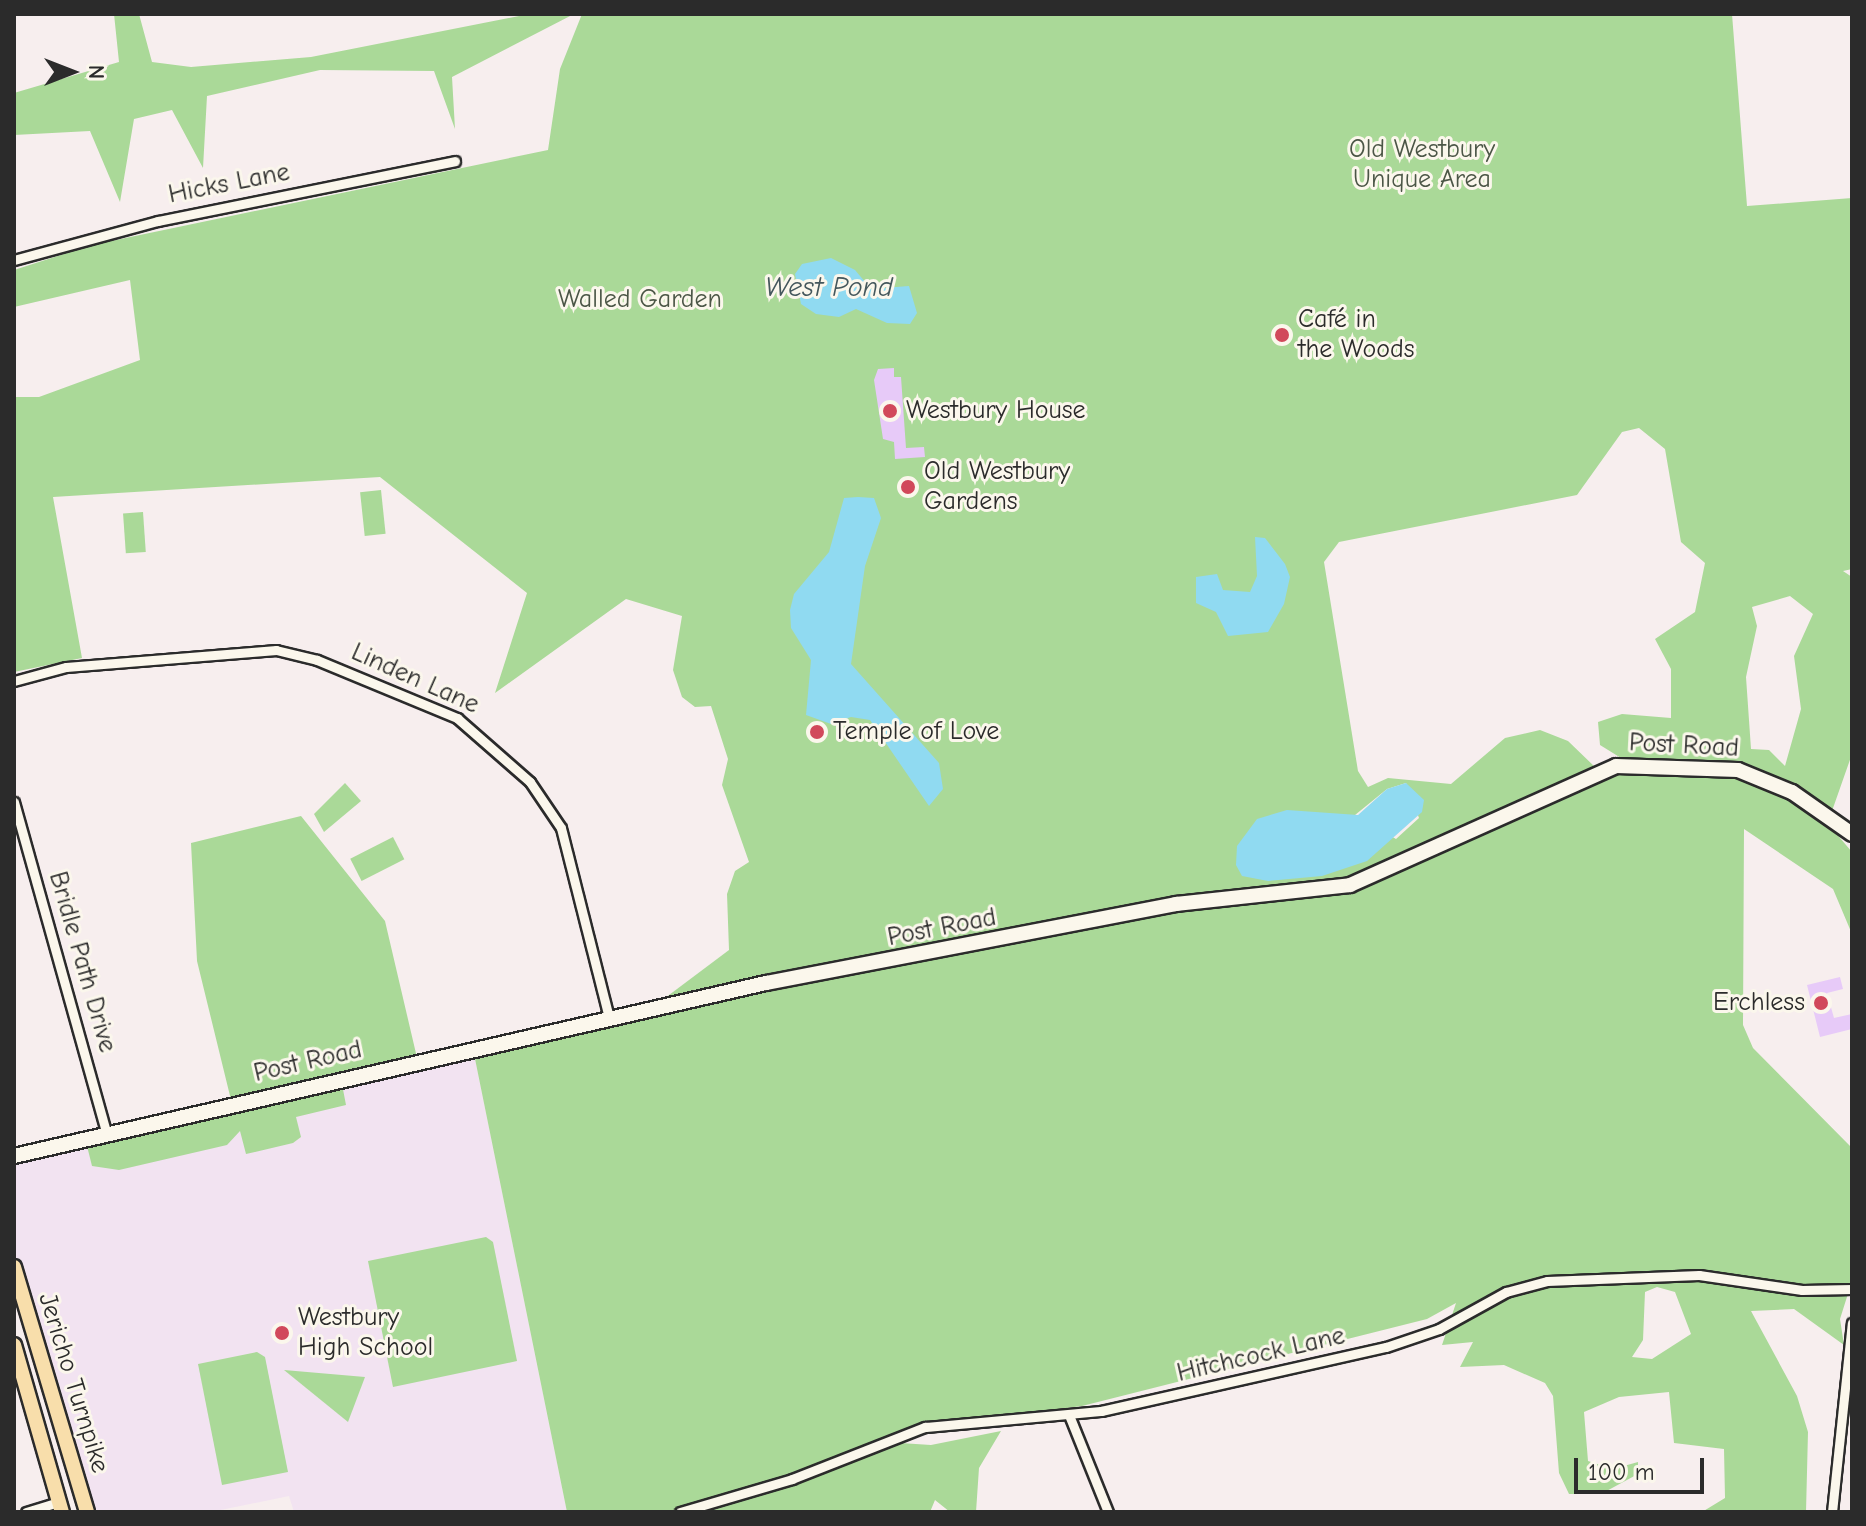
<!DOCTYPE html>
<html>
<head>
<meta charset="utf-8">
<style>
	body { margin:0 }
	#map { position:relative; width:1866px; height:1526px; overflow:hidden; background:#f7eeee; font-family:"Comic Neue",sans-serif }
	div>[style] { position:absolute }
	.built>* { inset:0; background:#f2e3f1 }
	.green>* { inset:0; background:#aad998; transform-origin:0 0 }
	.water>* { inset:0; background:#90daf1 }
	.building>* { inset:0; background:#e7caf8 }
	.roads { filter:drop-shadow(2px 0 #2b2b2b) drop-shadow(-2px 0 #2b2b2b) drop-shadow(0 2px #2b2b2b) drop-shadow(0 -2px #2b2b2b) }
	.minor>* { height:9px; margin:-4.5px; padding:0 4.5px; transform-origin:4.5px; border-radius:4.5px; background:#fbf7ec }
	.secondary>* { height:14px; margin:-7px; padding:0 7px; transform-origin:7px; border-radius:7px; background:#fbf7ec }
	.primary>* { height:14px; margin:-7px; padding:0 7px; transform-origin:7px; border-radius:7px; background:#f8deab }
	.dots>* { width:22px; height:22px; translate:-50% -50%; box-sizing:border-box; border:4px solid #fbf7ec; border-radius:50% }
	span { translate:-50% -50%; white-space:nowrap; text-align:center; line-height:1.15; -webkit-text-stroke:6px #fbf7ec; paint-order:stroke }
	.park-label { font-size:26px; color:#4b5646 }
	.street-label { font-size:26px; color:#2b2b2b }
	.poi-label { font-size:26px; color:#2b2b2b }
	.left { translate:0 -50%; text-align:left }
	.right { translate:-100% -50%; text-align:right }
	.water-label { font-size:28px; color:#44575c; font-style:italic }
	.frame { position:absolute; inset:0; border:16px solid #2b2b2b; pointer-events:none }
	.north { position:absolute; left:32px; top:32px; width:80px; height:80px; -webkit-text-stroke:6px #fbf7ec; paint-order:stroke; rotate:90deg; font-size:22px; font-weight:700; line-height:32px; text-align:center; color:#2b2b2b }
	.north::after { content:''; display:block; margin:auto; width:28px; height:36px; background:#2b2b2b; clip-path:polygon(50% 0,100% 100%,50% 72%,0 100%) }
	.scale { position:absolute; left:1574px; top:1458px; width:130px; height:36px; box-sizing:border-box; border:4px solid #2b2b2b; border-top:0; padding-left:10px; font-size:24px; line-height:28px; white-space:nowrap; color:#2b2b2b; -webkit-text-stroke:6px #fbf7ec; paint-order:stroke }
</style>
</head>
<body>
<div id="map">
	<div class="built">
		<i style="clip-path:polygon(473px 1049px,567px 1512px,294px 1512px,289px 1496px,211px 1512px,87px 1512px,14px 1267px,14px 1156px)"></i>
	</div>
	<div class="green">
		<i style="clip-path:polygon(114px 14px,139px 14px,152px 62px,191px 67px,311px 57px,529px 14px,574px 14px,452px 77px,455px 129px,434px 71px,320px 70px,207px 96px,203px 168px,172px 110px,134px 119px,120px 202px,90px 131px,14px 135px,14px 93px,119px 62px)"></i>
		<i style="clip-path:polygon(evenodd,582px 14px,1732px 14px,1747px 206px,1852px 198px,1852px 569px,1843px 571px,1852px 577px,1852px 754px,1832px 811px,1834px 831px,1852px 852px,1852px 934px,1833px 889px,1744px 829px,1743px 1025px,1753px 1048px,1852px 1148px,1852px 1281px,1840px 1319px,1844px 1345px,1794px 1309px,1751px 1311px,1797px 1396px,1808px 1432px,1806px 1512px,1702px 1512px,1725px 1498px,1724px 1449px,1674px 1443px,1669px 1392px,1619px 1397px,1584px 1412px,1588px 1461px,1613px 1469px,1638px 1462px,1638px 1474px,1601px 1494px,1569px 1494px,1559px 1473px,1553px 1396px,1545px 1383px,1504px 1365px,1460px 1367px,1473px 1342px,1442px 1345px,1456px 1303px,1427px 1319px,1082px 1406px,959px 1422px,885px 1442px,931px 1445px,1001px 1431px,979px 1468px,976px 1512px,950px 1512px,935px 1500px,930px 1512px,567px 1512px,473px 1049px,649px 1010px,729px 950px,727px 894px,735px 871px,749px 862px,722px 785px,728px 759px,711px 706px,695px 707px,682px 697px,673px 670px,682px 616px,626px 599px,495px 693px,527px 593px,380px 477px,53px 497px,82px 658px,14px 672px,14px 397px,39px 397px,140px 360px,130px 280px,14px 307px,14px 270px,92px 245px,548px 150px,560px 69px,582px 14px,1639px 428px,1665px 449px,1681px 542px,1705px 563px,1695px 612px,1655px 639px,1671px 669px,1671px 718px,1622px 714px,1598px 722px,1600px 745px,1621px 758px,1596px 768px,1568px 741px,1540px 730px,1505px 738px,1451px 784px,1388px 778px,1368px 787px,1358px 771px,1324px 562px,1339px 542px,1577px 495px,1622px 432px,1639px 428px,582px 14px,1790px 596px,1813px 614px,1794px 656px,1801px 709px,1785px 766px,1769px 750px,1751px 749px,1746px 677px,1757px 626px,1752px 607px,1790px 596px,582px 14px,1406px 783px,1419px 818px,1396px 839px,1355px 815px,1387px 789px,1406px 783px,582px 14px,1657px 1287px,1675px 1292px,1691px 1334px,1652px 1359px,1632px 1357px,1643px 1340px,1645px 1292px,1657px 1287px)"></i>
		<i style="left:381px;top:490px;width:44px;height:21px;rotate:84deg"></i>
		<i style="left:143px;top:512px;width:40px;height:20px;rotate:86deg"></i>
		<i style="clip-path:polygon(345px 783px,361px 801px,324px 832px,314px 814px)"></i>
		<i style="clip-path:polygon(301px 816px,385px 921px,418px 1062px,341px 1079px,346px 1105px,296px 1117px,301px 1137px,293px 1143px,246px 1154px,240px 1131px,227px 1145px,119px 1170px,92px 1166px,85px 1138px,232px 1104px,197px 961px,191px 843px)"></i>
		<i style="left:393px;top:837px;width:25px;height:48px;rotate:63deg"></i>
		<i style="clip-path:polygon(486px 1237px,493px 1242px,517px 1361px,393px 1387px,368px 1261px)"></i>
		<i style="clip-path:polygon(257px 1352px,265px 1357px,288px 1472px,222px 1485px,198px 1364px)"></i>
		<i style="clip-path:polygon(284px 1370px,365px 1377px,348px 1422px)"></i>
	</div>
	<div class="water">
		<i style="clip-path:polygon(831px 258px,855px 270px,871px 289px,909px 286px,917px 313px,910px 324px,887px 323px,856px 309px,839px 317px,816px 314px,801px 304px,795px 274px,802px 264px)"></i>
		<i style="clip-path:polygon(858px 497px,874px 498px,881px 518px,865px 566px,851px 664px,939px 763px,943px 789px,929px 806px,870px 720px,851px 717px,831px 724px,806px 715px,811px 660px,791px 628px,790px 610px,794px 594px,829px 552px,844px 498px)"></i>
		<i style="clip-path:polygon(1255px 537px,1265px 538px,1285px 564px,1290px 577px,1284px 604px,1268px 632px,1228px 636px,1216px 612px,1196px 603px,1196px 577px,1217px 574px,1223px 590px,1250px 592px,1257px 576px)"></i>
		<i style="clip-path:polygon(1406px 783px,1424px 800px,1422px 812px,1367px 861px,1322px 876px,1268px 881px,1242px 876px,1236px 865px,1237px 846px,1257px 819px,1287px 810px,1358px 815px,1387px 789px)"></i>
	</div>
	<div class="building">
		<i style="clip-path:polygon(894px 368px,894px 377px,901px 377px,906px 448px,924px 447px,925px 457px,895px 459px,894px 442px,883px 439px,874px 380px,878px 369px)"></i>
		<i style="clip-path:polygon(1840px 977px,1843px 989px,1827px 993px,1834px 1018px,1852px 1014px,1852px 1029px,1820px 1037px,1807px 985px)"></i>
	</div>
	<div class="roads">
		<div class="minor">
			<i style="left:14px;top:260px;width:149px;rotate:-15.2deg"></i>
			<i style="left:158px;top:221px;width:303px;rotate:-11.4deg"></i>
			<i style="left:14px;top:681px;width:54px;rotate:-15.1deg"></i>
			<i style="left:66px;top:667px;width:211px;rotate:-4.6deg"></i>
			<i style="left:276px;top:650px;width:42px;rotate:13.7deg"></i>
			<i style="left:317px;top:660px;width:152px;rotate:22.5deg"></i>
			<i style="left:457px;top:718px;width:97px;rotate:41.2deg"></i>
			<i style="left:530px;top:782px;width:55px;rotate:56deg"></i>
			<i style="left:561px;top:828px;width:196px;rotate:75.8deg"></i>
			<i style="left:14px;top:802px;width:345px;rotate:74.4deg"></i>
			<i style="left:1069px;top:1415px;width:105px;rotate:68.1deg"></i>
			<i style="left:26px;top:1512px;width:34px;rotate:-17deg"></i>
			<i style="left:680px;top:1512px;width:117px;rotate:-16.4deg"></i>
			<i style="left:792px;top:1479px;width:143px;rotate:-21.4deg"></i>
			<i style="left:925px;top:1427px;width:177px;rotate:-5.2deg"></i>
			<i style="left:1101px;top:1411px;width:292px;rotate:-12.7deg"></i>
			<i style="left:1386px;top:1347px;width:56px;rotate:-18.8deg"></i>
			<i style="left:1439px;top:1329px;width:77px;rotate:-28.9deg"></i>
			<i style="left:1506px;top:1292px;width:42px;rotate:-15deg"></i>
			<i style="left:1547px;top:1281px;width:152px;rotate:-2.3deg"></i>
			<i style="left:1699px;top:1275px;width:104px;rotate:8.3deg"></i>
			<i style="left:1802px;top:1290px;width:50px;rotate:-1.1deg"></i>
			<i style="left:1832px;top:1512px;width:190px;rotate:-84deg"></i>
		</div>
		<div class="secondary">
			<i style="left:14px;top:1156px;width:772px;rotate:-12.96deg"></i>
			<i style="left:766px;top:983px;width:418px;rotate:-10.9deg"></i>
			<i style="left:1176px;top:904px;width:175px;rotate:-6.2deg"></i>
			<i style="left:1350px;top:885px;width:291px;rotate:-24.1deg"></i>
			<i style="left:1616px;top:766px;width:122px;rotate:1.9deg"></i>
			<i style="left:1738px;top:770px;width:58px;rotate:22.2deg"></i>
			<i style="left:1792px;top:792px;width:73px;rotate:35deg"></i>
		</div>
		<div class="primary">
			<i style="left:14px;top:1267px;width:256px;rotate:73.4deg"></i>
			<i style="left:14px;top:1345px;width:174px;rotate:74deg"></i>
		</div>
	</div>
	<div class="dots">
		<i style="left:1282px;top:335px;background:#d1495b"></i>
		<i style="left:890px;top:411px;background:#d1495b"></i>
		<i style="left:908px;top:487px;background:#d1495b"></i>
		<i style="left:817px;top:732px;background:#d1495b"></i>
		<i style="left:1821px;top:1003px;background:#d1495b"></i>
		<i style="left:282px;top:1333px;background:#d1495b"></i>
	</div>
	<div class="park-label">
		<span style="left:1422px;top:165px">Old Westbury<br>Unique Area</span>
		<span style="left:640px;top:300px">Walled Garden</span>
	</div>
	<div class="street-label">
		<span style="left:229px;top:184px;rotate:-11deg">Hicks Lane</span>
		<span style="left:415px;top:679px;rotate:24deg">Linden Lane</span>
		<span style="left:1684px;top:746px;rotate:3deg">Post Road</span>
		<span style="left:942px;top:928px;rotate:-11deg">Post Road</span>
		<span style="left:82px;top:962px;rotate:74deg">Bridle Path Drive</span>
		<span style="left:308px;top:1062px;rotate:-13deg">Post Road</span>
		<span style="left:1261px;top:1355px;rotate:-13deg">Hitchcock Lane</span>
		<span style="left:73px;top:1383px;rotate:73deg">Jericho Turnpike</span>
	</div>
	<div class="poi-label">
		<span class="left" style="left:1298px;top:335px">Café in<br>the Woods</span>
		<span class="left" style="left:906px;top:411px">Westbury House</span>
		<span class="left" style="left:924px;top:487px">Old Westbury<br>Gardens</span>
		<span class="left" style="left:833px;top:732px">Temple of Love</span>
		<span class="right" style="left:1805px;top:1003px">Erchless</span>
		<span class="left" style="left:298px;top:1333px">Westbury<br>High School</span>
	</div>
	<div class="water-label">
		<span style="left:829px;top:287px">West Pond</span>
	</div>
	<div class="frame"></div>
	<div class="north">N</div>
	<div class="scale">100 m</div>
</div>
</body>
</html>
